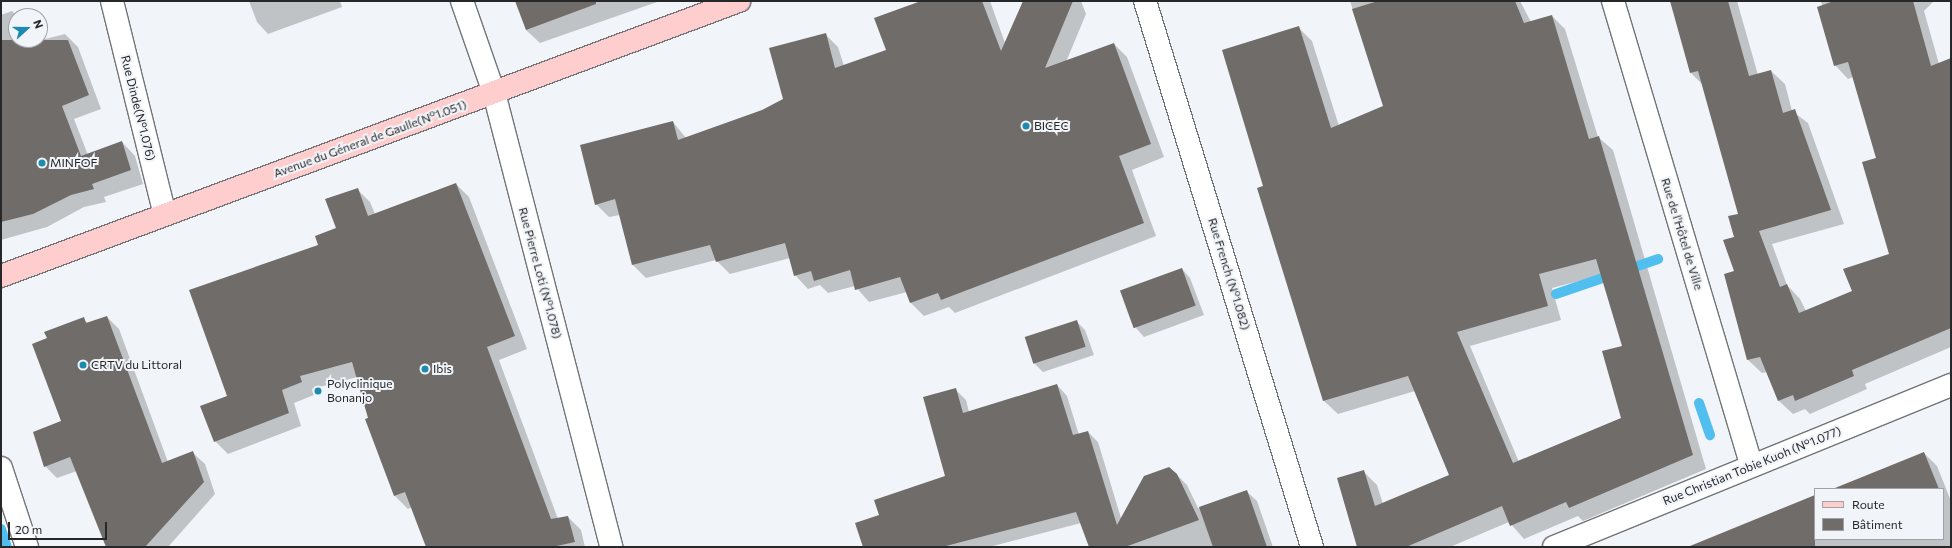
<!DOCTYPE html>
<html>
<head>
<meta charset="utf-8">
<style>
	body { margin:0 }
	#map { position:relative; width:1952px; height:548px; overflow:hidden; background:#f1f4f8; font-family:Commissioner,sans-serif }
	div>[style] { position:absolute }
	.shadow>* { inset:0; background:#0003 }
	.stream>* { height:10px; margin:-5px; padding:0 5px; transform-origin:5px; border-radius:5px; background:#50bfef }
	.building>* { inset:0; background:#706c6a; transform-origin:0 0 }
	.roads { filter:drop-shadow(1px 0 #727478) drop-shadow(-1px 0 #727478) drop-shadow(0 1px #727478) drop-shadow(0 -1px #727478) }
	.minor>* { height:22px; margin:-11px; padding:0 11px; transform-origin:11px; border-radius:11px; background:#fff }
	.major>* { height:22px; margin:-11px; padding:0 11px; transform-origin:11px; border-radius:11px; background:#fecece }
	.dots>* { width:11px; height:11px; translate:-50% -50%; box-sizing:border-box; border:2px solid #f1f4f8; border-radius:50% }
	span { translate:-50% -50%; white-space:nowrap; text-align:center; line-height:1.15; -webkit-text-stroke:4px #f1f4f8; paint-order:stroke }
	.street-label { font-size:12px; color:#262729 }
	.poi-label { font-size:12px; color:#262729 }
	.left { translate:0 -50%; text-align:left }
	.frame { position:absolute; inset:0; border:2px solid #262729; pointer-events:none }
	.legend { position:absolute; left:1814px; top:488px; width:130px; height:52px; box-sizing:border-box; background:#f1f4f8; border:1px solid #a0a2a5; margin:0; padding:5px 7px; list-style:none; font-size:12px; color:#262729 }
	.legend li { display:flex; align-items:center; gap:8px; height:20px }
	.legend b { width:20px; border:1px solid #a0a2a5 }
	.north { position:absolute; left:8px; top:8px; width:40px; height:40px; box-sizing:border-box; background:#f1f4f8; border:1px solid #a0a2a5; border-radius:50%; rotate:69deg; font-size:11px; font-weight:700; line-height:16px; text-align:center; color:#262729 }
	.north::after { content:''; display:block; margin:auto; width:14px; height:18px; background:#1d8ab0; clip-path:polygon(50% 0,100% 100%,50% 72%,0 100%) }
	.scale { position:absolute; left:8px; top:522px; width:99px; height:18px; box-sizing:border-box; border:2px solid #262729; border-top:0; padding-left:5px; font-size:12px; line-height:14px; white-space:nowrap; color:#262729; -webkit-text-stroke:3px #f1f4f8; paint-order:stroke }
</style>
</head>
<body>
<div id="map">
	<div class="shadow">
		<i style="clip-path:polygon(249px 1px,340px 1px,342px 7px,268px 34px,257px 22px)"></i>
		<i style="clip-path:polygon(516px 1px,660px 1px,540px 43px,526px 30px)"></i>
		<i style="clip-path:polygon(924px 1px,990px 1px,1005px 43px,1025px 1px,1081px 1px,1086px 14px,1066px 62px,1114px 44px,1127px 57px,1164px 157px,1132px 170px,1156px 236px,955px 313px,949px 307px,924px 316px,911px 303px,907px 292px,869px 302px,855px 286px,828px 293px,820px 285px,808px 289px,795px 275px,790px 258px,730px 274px,716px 260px,646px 278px,633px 265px,620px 215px,609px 217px,596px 204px,673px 122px,686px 138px,763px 111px,784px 100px,825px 34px,838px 47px,844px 66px,887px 51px)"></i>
		<i style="clip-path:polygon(evenodd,1350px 1px,1520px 1px,1531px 22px,1552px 16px,1565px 29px,1598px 137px,1613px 150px,1706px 469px,1583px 521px,1578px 516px,1524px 539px,1509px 522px,1450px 547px,1360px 547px,1364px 472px,1377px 485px,1383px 504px,1450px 476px,1415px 391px,1338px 414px,1324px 401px,1258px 188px,1264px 186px,1298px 27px,1312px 41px,1339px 126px,1384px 107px,1350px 1px,1602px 275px,1624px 346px,1622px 418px,1519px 462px,1470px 346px,1561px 320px,1552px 288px,1602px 275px)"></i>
		<i style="clip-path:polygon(1671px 1px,1737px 1px,1758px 75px,1771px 71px,1785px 84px,1792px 111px,1808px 123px,1844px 224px,1772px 244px,1787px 285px,1800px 299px,1806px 311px,1853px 292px,1890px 255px,1877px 159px,1853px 77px,1848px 79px,1835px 65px,1821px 1px,1934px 1px,1924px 11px,1939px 64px,1951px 59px,1951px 347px,1865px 384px,1867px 389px,1810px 414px,1805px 409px,1793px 414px,1779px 401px,1767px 372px,1762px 373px,1748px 360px,1725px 275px,1736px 272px,1739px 215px,1703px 85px,1691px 73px)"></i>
		<i style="clip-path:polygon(12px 11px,17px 16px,16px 40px,41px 40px,65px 34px,78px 47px,101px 109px,74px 119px,88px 155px,122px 142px,135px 156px,143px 184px,104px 197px,106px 202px,84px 207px,47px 227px,1px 240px,1px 15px)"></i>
		<i style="clip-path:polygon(456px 184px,469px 197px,527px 349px,499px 360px,558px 519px,568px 517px,581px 530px,585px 547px,427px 547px,412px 507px,408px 509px,395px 496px,366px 419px,369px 418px,357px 377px,312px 389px,314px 395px,294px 403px,301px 426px,228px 454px,215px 441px,228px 396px,337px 229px,357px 189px,370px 202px,375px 214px)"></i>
		<i style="clip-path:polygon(1182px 269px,1190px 278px,1204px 315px,1144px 337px,1136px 328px)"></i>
		<i style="clip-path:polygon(107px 317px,119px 329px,168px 462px,192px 452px,205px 464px,215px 494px,168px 547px,107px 547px,77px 471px,57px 478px,45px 466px,62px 422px,48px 339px,83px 319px,88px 323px)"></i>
		<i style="clip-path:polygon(1076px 321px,1085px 330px,1094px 355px,1043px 372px,1034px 363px)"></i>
		<i style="clip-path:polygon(1057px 385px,1067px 396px,1079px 435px,1088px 432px,1098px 442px,1121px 518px,1176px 474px,1187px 485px,1198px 508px,1246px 491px,1257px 501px,1273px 547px,1090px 547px,1081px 523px,989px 547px,864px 547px,880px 515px,946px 476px,955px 389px,966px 400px,969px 412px)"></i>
		<i style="clip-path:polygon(1924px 453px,1937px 466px,1951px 501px,1951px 547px,1690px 547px,1815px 497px,1815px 539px,1943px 539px,1943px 489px,1834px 489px)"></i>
	</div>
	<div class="stream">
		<i style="left:1556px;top:294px;width:108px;rotate:-18.9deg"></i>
		<i style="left:1699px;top:403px;width:34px;rotate:71deg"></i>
		<i style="left:1px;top:529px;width:19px;rotate:72deg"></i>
	</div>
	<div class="building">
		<i style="clip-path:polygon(515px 1px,596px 1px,596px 4px,526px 30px)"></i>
		<i style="clip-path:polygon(921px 1px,982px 1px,1001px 51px,1023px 1px,1073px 1px,1045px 68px,1114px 43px,1151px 144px,1119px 156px,1144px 223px,941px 300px,938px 293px,910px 303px,900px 277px,855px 290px,850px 270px,814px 281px,811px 271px,794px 276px,785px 243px,716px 262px,710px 245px,632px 265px,615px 199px,595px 205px,580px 145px,673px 121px,678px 140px,762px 110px,783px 99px,769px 48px,826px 33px,835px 68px,886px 50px,874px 18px)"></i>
		<i style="clip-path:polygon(evenodd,1378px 1px,1515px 1px,1524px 23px,1552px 15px,1589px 139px,1599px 136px,1693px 455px,1569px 508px,1566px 502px,1510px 526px,1502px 506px,1406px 547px,1357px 547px,1337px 478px,1364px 470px,1375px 506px,1449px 475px,1408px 376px,1323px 401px,1257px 188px,1263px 186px,1222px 50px,1299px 26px,1331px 128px,1383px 106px,1352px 9px,1378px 1px,1596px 259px,1622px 346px,1602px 351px,1621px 418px,1513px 463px,1457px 332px,1548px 306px,1539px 274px,1596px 259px)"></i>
		<i style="clip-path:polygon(1670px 1px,1728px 1px,1749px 76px,1771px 70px,1783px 113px,1795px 109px,1831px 210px,1759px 231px,1780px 287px,1787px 284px,1799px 313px,1852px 291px,1843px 269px,1889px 254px,1862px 162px,1876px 158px,1848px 62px,1834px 66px,1817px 7px,1834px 1px,1913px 1px,1931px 66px,1951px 58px,1951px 328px,1852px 370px,1854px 376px,1795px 401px,1793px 395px,1778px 401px,1760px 357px,1747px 360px,1724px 274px,1734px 271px,1723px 240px,1734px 237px,1728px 216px,1738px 214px,1698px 71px,1690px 73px)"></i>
		<i style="clip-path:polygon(1px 40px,68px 40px,89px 95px,62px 106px,81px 156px,122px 141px,131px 170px,92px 184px,94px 189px,71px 195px,33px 214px,1px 222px)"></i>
		<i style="clip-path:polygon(456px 183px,515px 336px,487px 347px,551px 519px,568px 516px,575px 542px,552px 547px,426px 547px,405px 492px,394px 496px,365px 419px,368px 418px,352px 362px,300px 376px,302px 382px,282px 390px,289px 413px,214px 442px,200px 406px,227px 396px,189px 290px,318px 245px,315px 236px,336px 228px,325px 199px,358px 188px,368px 216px)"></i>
		<i style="left:1182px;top:268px;width:40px;height:66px;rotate:70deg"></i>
		<i style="clip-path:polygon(107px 316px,162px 463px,193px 451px,204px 482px,145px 547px,106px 547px,70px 457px,44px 467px,33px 432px,61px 421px,32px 344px,47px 338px,44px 332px,84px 317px,86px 323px)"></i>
		<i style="left:1077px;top:320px;width:28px;height:55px;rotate:72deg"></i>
		<i style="clip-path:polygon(1057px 384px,1073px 435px,1088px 431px,1117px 525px,1144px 476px,1169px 467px,1177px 474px,1199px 520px,1125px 547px,1089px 547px,1076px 512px,942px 547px,863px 547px,855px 523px,879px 515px,874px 500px,945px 476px,923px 397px,956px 388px,963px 413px)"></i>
		<i style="clip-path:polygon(1924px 452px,1939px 489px,1835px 489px,1835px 488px)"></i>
		<i style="clip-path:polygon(1247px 490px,1267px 547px,1213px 547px,1199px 507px)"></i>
		<i style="clip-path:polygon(1815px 495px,1815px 547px,1690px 547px,1690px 546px)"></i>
	</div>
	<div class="roads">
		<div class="minor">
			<i style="left:112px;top:1px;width:220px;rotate:76.1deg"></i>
			<i style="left:462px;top:1px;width:97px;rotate:70.8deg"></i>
			<i style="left:494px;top:93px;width:469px;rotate:75.5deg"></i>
			<i style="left:1145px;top:1px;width:571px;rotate:72.99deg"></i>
			<i style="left:1613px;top:1px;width:485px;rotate:73.4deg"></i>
			<i style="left:1px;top:468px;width:83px;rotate:71.8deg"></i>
			<i style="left:1554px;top:547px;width:429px;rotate:-22.2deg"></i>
		</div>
		<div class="major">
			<i style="left:1px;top:276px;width:788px;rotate:-20.44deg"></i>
		</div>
	</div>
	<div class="dots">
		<i style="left:1026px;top:126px;background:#1d8ab0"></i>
		<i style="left:42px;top:163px;background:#1d8ab0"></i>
		<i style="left:83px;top:365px;background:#1d8ab0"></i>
		<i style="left:425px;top:369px;background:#1d8ab0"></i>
		<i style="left:318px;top:391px;background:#1d8ab0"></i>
	</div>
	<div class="street-label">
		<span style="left:138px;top:108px;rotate:76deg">Rue Dinde(N°1.076)</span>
		<span style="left:370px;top:139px;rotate:-20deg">Avenue du Géneral de Gaulle(N°1.051)</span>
		<span style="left:1682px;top:234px;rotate:73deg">Rue de l'Hôtel de Ville</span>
		<span style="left:540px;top:273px;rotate:75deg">Rue Pierre Loti (N°1.078)</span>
		<span style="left:1229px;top:274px;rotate:73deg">Rue French (N°1.082)</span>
		<span style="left:1752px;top:466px;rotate:-22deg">Rue Christian Tobie Kuoh (N°1.077)</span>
	</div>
	<div class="poi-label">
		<span class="left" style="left:1034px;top:126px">BICEC</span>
		<span class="left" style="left:50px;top:163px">MINFOF</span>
		<span class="left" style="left:91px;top:365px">CRTV du Littoral</span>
		<span class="left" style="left:433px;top:369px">Ibis</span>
		<span class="left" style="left:327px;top:391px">Polyclinique<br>Bonanjo</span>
	</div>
	<div class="frame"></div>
	<ul class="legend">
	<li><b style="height:5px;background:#fecece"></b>Route</li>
	<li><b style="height:11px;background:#706c6a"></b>Bâtiment</li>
	</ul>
	<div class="north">N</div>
	<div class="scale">20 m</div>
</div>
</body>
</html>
